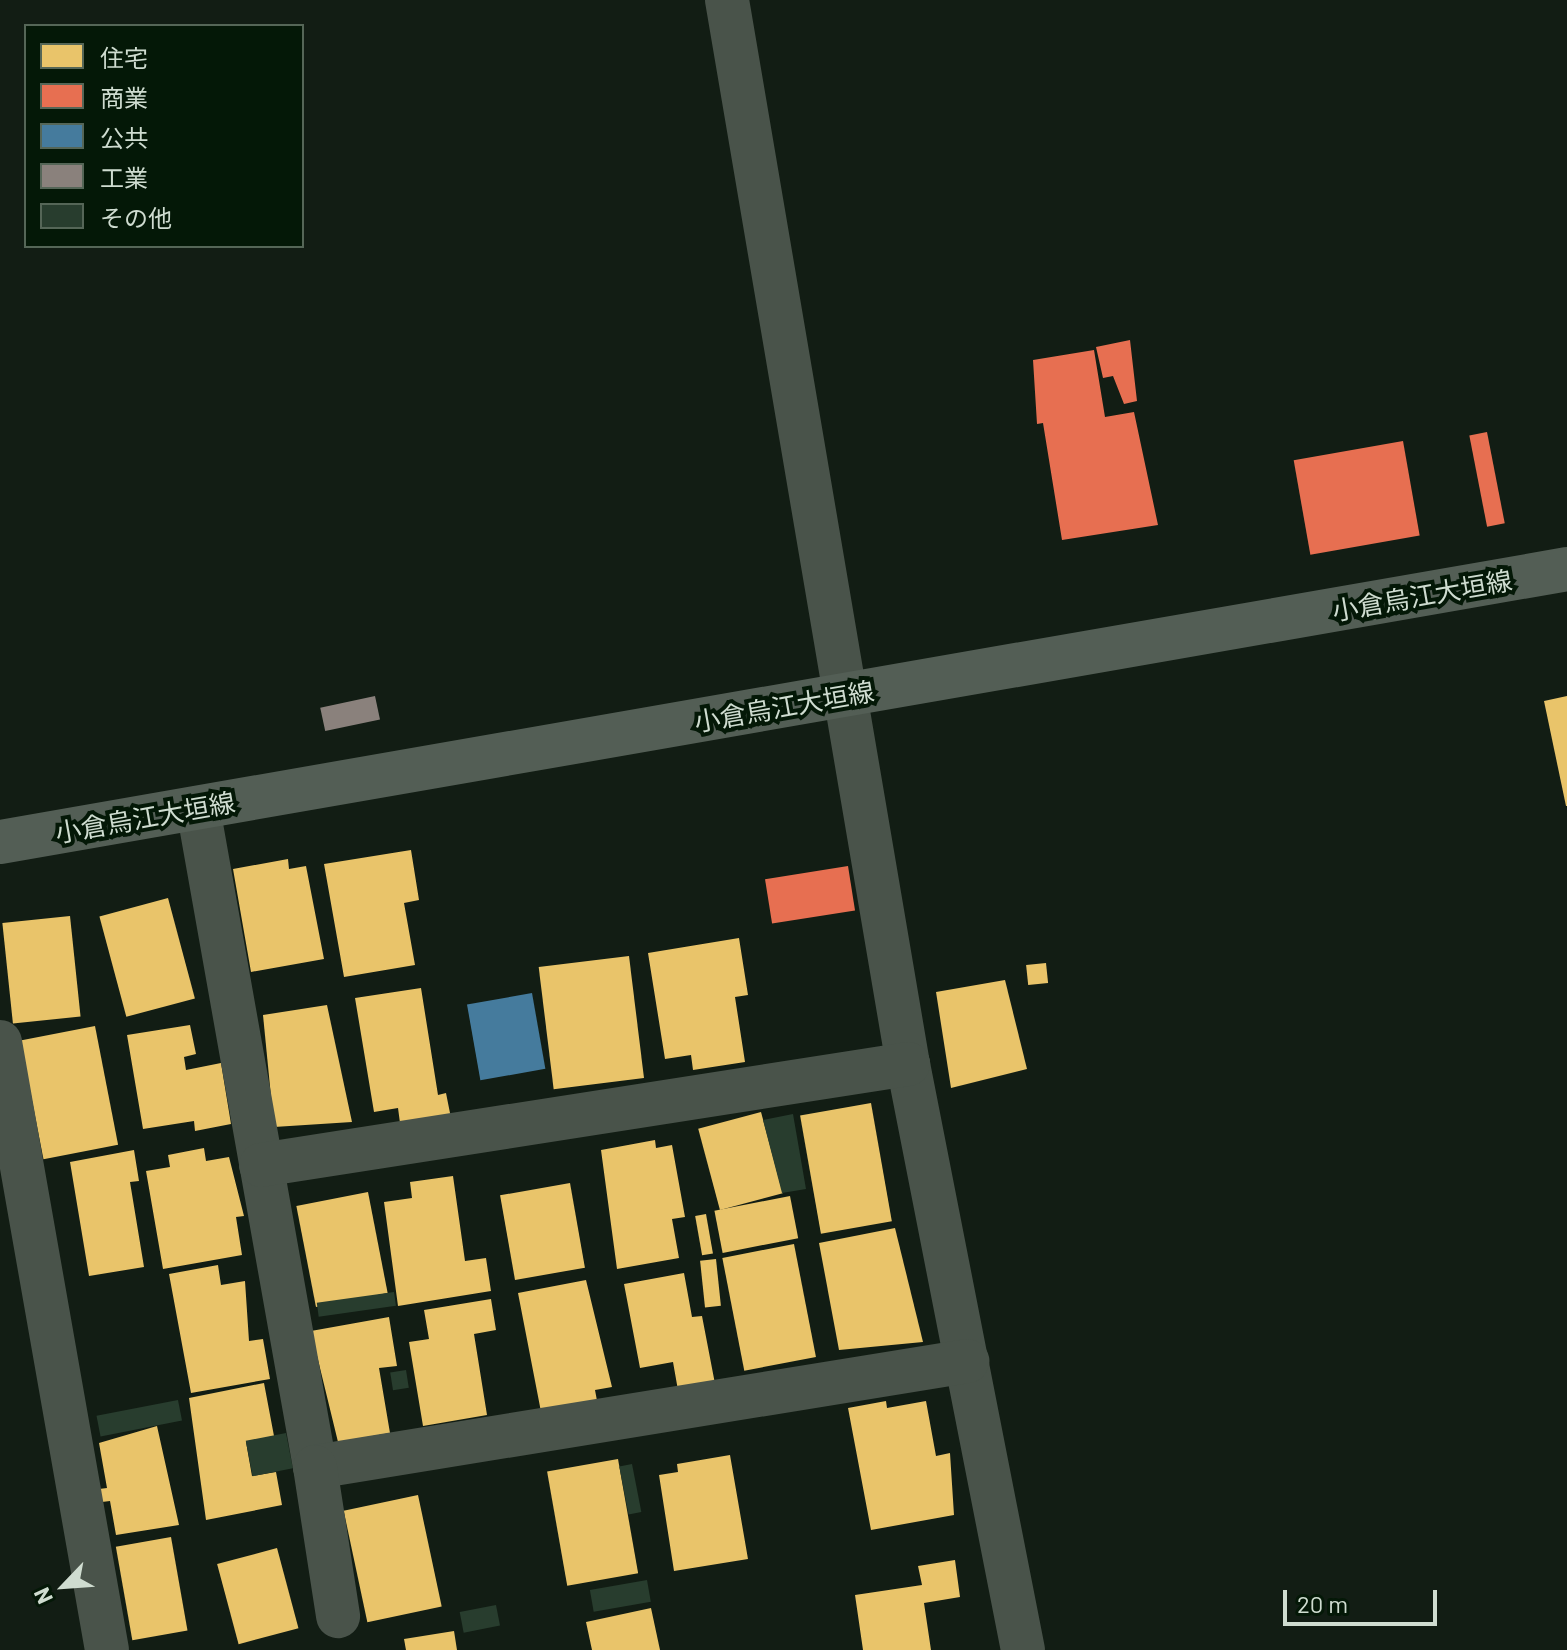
<!DOCTYPE html>
<html>
<head>
<meta charset="utf-8">
<style>
	body { margin:0 }
	#map { position:relative; width:1567px; height:1650px; overflow:hidden; background:#121d14; font-family:Barlow,"Noto Sans JP",sans-serif }
	div>[style] { position:absolute }
	.homes>* { inset:0; background:#e9c46a; transform-origin:0 0 }
	.shops>* { inset:0; background:#e76f51; transform-origin:0 0 }
	.public>* { inset:0; background:#457b9d; transform-origin:0 0 }
	.industry>* { inset:0; background:#8a817c; transform-origin:0 0 }
	.building>* { inset:0; background:#283d2e; transform-origin:0 0 }
	.street>* { height:44px; margin:-22px; padding:0 22px; transform-origin:22px; border-radius:22px; background:#49534a }
	.secondary>* { height:44px; margin:-22px; padding:0 22px; transform-origin:22px; border-radius:22px; background:#535e55 }
	span { translate:-50% -50%; white-space:nowrap; text-align:center; line-height:1.15; -webkit-text-stroke:8px #041807; paint-order:stroke }
	.street-label { font-size:26px; color:#cfdcd0 }
	.legend { position:absolute; left:24px; top:24px; width:280px; height:224px; box-sizing:border-box; background:#041807; border:2px solid #556657; margin:0; padding:10px 14px; list-style:none; font-size:24px; color:#cfdcd0 }
	.legend li { display:flex; align-items:center; gap:16px; height:40px }
	.legend b { width:40px; border:2px solid #556657 }
	.north { position:absolute; left:24px; top:1546px; width:80px; height:80px; -webkit-text-stroke:6px #041807; paint-order:stroke; rotate:245deg; font-size:22px; font-weight:700; line-height:32px; text-align:center; color:#cfdcd0 }
	.north::after { content:''; display:block; margin:auto; width:28px; height:36px; background:#cfdcd0; clip-path:polygon(50% 0,100% 100%,50% 72%,0 100%) }
	.scale { position:absolute; left:1283px; top:1590px; width:154px; height:36px; box-sizing:border-box; border:4px solid #cfdcd0; border-top:0; padding-left:10px; font-size:24px; line-height:28px; white-space:nowrap; color:#cfdcd0; -webkit-text-stroke:6px #041807; paint-order:stroke }
</style>
</head>
<body>
<div id="map">
	<div class="homes">
		<i style="clip-path:polygon(1567px 696px,1567px 806px,1566px 806px,1544px 701px)"></i>
		<i style="clip-path:polygon(411px 850px,419px 900px,404px 903px,415px 965px,344px 977px,324px 864px)"></i>
		<i style="clip-path:polygon(288px 859px,289px 869px,306px 866px,324px 959px,251px 972px,233px 869px)"></i>
		<i style="left:168px;top:898px;width:104px;height:71px;rotate:75deg"></i>
		<i style="left:70px;top:916px;width:101px;height:68px;rotate:84deg"></i>
		<i style="clip-path:polygon(739px 938px,748px 995px,735px 997px,745px 1062px,693px 1070px,691px 1055px,665px 1059px,648px 953px)"></i>
		<i style="left:629px;top:956px;width:123px;height:91px;rotate:83deg"></i>
		<i style="left:1046px;top:963px;width:20px;height:20px;rotate:84deg"></i>
		<i style="clip-path:polygon(1005px 980px,1027px 1069px,951px 1088px,936px 992px)"></i>
		<i style="clip-path:polygon(421px 988px,438px 1095px,446px 1093px,452px 1123px,400px 1123px,398px 1108px,374px 1112px,355px 998px)"></i>
		<i style="clip-path:polygon(327px 1005px,352px 1122px,274px 1127px,263px 1015px)"></i>
		<i style="clip-path:polygon(190px 1025px,196px 1054px,184px 1057px,186px 1070px,221px 1063px,231px 1124px,195px 1131px,194px 1121px,143px 1129px,127px 1035px)"></i>
		<i style="left:95px;top:1026px;width:121px;height:76px;rotate:79deg"></i>
		<i style="left:871px;top:1103px;width:120px;height:72px;rotate:80deg"></i>
		<i style="left:761px;top:1112px;width:84px;height:65px;rotate:75deg"></i>
		<i style="clip-path:polygon(655px 1140px,656px 1148px,672px 1145px,685px 1217px,672px 1219px,679px 1258px,617px 1269px,601px 1150px)"></i>
		<i style="clip-path:polygon(204px 1148px,206px 1161px,229px 1157px,244px 1216px,236px 1217px,242px 1255px,163px 1269px,146px 1171px,170px 1167px,168px 1155px)"></i>
		<i style="clip-path:polygon(134px 1150px,139px 1181px,130px 1182px,144px 1267px,89px 1276px,70px 1162px)"></i>
		<i style="clip-path:polygon(453px 1176px,465px 1261px,486px 1258px,491px 1291px,398px 1306px,384px 1202px,412px 1198px,410px 1182px)"></i>
		<i style="left:570px;top:1183px;width:86px;height:71px;rotate:80deg"></i>
		<i style="left:368px;top:1192px;width:103px;height:73px;rotate:79deg"></i>
		<i style="left:790px;top:1196px;width:43px;height:77px;rotate:79deg"></i>
		<i style="left:706px;top:1214px;width:40px;height:11px;rotate:80deg"></i>
		<i style="clip-path:polygon(895px 1228px,923px 1342px,839px 1350px,819px 1243px)"></i>
		<i style="left:794px;top:1244px;width:115px;height:73px;rotate:79deg"></i>
		<i style="left:716px;top:1259px;width:47px;height:16px;rotate:84deg"></i>
		<i style="clip-path:polygon(218px 1265px,221px 1285px,245px 1281px,249px 1341px,263px 1339px,270px 1379px,191px 1393px,169px 1274px)"></i>
		<i style="clip-path:polygon(684px 1273px,692px 1317px,702px 1316px,716px 1389px,679px 1396px,673px 1362px,640px 1368px,624px 1284px)"></i>
		<i style="clip-path:polygon(586px 1280px,612px 1387px,595px 1390px,598px 1406px,542px 1417px,518px 1293px)"></i>
		<i style="clip-path:polygon(491px 1299px,496px 1330px,474px 1334px,487px 1415px,423px 1426px,409px 1342px,429px 1339px,424px 1310px)"></i>
		<i style="clip-path:polygon(389px 1317px,397px 1366px,379px 1368px,390px 1433px,338px 1442px,311px 1331px)"></i>
		<i style="clip-path:polygon(264px 1383px,274px 1436px,246px 1442px,252px 1476px,276px 1472px,282px 1505px,206px 1520px,189px 1398px)"></i>
		<i style="clip-path:polygon(886px 1401px,887px 1408px,926px 1401px,936px 1456px,950px 1453px,954px 1515px,871px 1530px,848px 1408px)"></i>
		<i style="clip-path:polygon(157px 1426px,179px 1525px,116px 1535px,110px 1501px,102px 1502px,99px 1489px,107px 1488px,99px 1443px)"></i>
		<i style="clip-path:polygon(730px 1455px,748px 1559px,674px 1571px,659px 1475px,678px 1472px,677px 1464px)"></i>
		<i style="left:618px;top:1459px;width:116px;height:72px;rotate:80deg"></i>
		<i style="left:418px;top:1495px;width:114px;height:76px;rotate:78deg"></i>
		<i style="left:171px;top:1537px;width:95px;height:56px;rotate:80deg"></i>
		<i style="left:277px;top:1548px;width:83px;height:62px;rotate:75deg"></i>
		<i style="clip-path:polygon(955px 1560px,960px 1597px,924px 1603px,931px 1650px,863px 1650px,855px 1595px,922px 1585px,918px 1566px)"></i>
		<i style="clip-path:polygon(651px 1608px,660px 1650px,592px 1650px,586px 1622px)"></i>
		<i style="clip-path:polygon(454px 1631px,457px 1650px,406px 1650px,404px 1639px)"></i>
	</div>
	<div class="shops">
		<i style="clip-path:polygon(1130px 340px,1137px 401px,1124px 404px,1113px 376px,1103px 378px,1096px 347px)"></i>
		<i style="clip-path:polygon(1094px 350px,1105px 417px,1134px 412px,1158px 525px,1062px 540px,1043px 423px,1037px 424px,1033px 360px)"></i>
		<i style="left:1487px;top:432px;width:93px;height:18px;rotate:79deg"></i>
		<i style="left:1403px;top:441px;width:96px;height:111px;rotate:80deg"></i>
		<i style="left:848px;top:866px;width:45px;height:84px;rotate:81deg"></i>
	</div>
	<div class="public">
		<i style="left:532px;top:993px;width:77px;height:66px;rotate:80deg"></i>
	</div>
	<div class="industry">
		<i style="left:375px;top:696px;width:24px;height:56px;rotate:78deg"></i>
	</div>
	<div class="building">
		<i style="clip-path:polygon(793px 1114px,806px 1189px,782px 1193px,763px 1120px)"></i>
		<i style="left:394px;top:1292px;width:14px;height:78px;rotate:82deg"></i>
		<i style="left:406px;top:1370px;width:18px;height:16px;rotate:81deg"></i>
		<i style="left:178px;top:1400px;width:21px;height:83px;rotate:79deg"></i>
		<i style="left:286px;top:1433px;width:36px;height:41px;rotate:79deg"></i>
		<i style="left:632px;top:1464px;width:49px;height:13px;rotate:79deg"></i>
		<i style="left:647px;top:1580px;width:22px;height:58px;rotate:80deg"></i>
		<i style="left:496px;top:1605px;width:21px;height:37px;rotate:79deg"></i>
	</div>
	<div class="street">
		<i style="left:727px;top:0;width:1079px;rotate:80.35deg"></i>
		<i style="left:908px;top:1064px;width:597px;rotate:78.9deg"></i>
		<i style="left:198px;top:808px;width:669px;rotate:79.93deg"></i>
		<i style="left:315px;top:1467px;width:661px;rotate:-9.23deg"></i>
		<i style="left:0;top:1042px;width:617px;rotate:80.02deg"></i>
		<i style="left:261px;top:1165px;width:655px;rotate:-8.87deg"></i>
		<i style="left:315px;top:1467px;width:151px;rotate:81.2deg"></i>
	</div>
	<div class="secondary">
		<i style="left:0;top:842px;width:1591px;rotate:-9.88deg"></i>
	</div>
	<div class="street-label">
		<span style="left:1422px;top:595px;rotate:-10deg">小倉烏江大垣線</span>
		<span style="left:784px;top:706px;rotate:-10deg">小倉烏江大垣線</span>
		<span style="left:145px;top:817px;rotate:-10deg">小倉烏江大垣線</span>
	</div>
	<ul class="legend">
	<li><b style="height:22px;background:#e9c46a"></b>住宅</li>
	<li><b style="height:22px;background:#e76f51"></b>商業</li>
	<li><b style="height:22px;background:#457b9d"></b>公共</li>
	<li><b style="height:22px;background:#8a817c"></b>工業</li>
	<li><b style="height:22px;background:#283d2e"></b>その他</li>
	</ul>
	<div class="north">N</div>
	<div class="scale">20 m</div>
</div>
</body>
</html>
